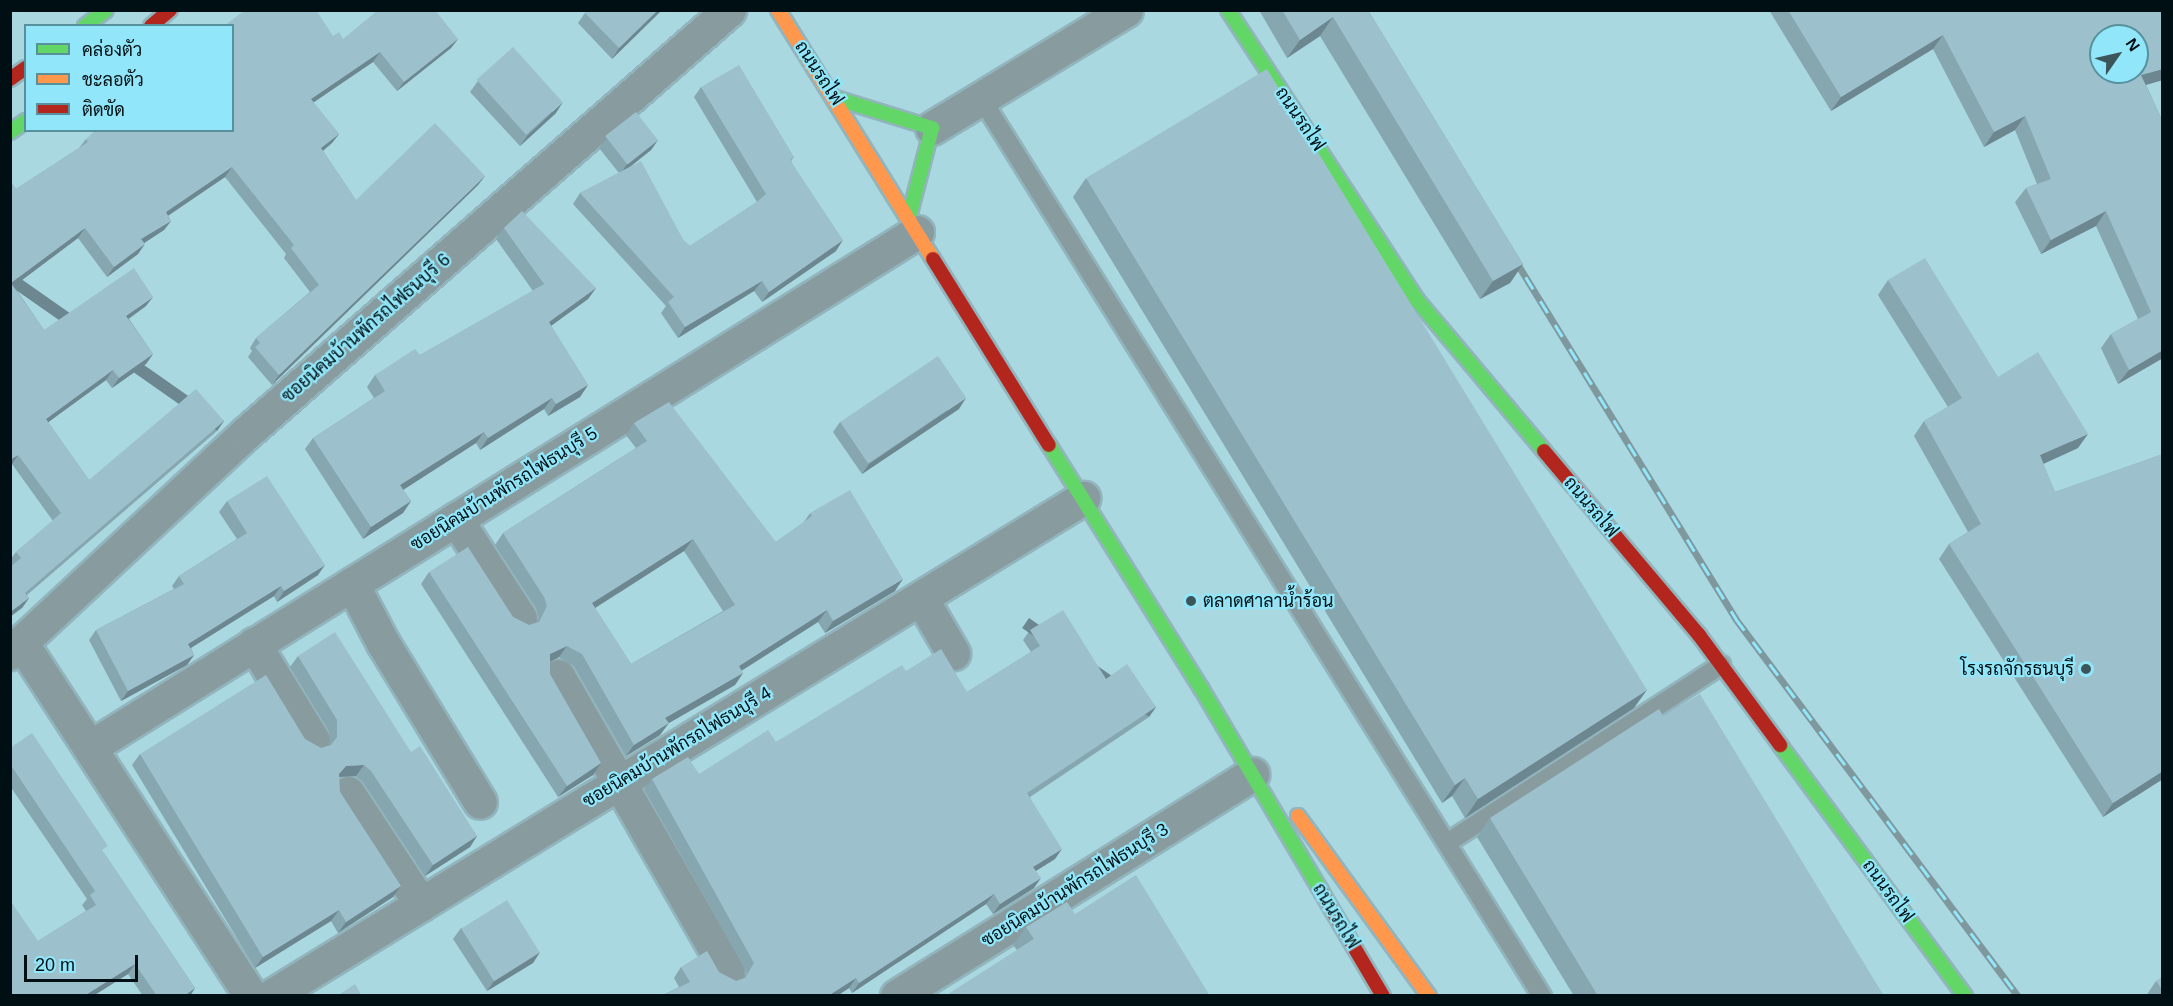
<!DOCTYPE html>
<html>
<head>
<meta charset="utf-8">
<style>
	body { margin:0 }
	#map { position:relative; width:2173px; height:1006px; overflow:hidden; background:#a9d8e1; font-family:Arial,Sarabun,sans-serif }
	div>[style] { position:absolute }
	.roads { filter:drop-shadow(2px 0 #92b4bc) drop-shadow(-2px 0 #92b4bc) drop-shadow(0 2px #92b4bc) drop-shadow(0 -2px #92b4bc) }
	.lane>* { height:18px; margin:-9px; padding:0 9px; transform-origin:9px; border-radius:9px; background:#889ca0 }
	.street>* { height:33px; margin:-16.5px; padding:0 16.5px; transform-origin:16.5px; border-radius:16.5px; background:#889ca0 }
	.fast>* { height:14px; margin:-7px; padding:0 7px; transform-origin:7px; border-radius:7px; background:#63d668 }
	.slow>* { height:14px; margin:-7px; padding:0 7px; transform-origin:7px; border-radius:7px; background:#ff974d }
	.jam>* { height:14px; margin:-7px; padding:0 7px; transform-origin:7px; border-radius:7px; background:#b3261e }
	.rail>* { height:7px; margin-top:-3.5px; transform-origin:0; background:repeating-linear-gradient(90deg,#91e7f9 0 14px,#7e989e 0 28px); box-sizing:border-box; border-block:2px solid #7e989e }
	.wall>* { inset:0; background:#86a6b0 }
	.shaded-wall>* { inset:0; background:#6d8790; transform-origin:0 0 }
	.building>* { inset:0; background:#9cc1cd; transform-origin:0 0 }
	.dots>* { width:16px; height:16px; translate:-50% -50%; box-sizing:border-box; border:3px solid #91e7f9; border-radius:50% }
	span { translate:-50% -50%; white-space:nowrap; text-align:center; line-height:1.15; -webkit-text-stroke:4.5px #91e7f9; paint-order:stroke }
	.street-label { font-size:18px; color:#000f13 }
	.poi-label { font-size:18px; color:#000f13 }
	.left { translate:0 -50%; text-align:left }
	.right { translate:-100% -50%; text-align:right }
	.frame { position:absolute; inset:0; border:12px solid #000f13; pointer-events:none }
	.legend { position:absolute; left:24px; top:24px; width:210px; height:108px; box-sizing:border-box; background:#91e7f9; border:2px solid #57919d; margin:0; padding:8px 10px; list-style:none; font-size:18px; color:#000f13 }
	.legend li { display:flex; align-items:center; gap:12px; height:30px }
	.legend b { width:30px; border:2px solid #57919d }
	.north { position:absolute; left:2089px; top:24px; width:60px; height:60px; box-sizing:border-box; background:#91e7f9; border:2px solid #57919d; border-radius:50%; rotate:56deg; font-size:16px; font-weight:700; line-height:24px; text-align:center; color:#000f13 }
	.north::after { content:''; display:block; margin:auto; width:21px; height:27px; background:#3b555b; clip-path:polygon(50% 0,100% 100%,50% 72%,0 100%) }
	.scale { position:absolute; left:24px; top:955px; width:114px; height:27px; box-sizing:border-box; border:3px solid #000f13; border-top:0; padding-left:8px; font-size:18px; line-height:21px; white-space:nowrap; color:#000f13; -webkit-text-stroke:4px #91e7f9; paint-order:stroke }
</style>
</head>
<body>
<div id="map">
	<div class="roads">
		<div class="lane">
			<i style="left:981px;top:98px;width:1059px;rotate:58.01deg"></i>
			<i style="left:1447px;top:843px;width:327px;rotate:-33deg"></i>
		</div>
		<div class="street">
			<i style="left:932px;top:128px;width:227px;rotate:-31.3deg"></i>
			<i style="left:456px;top:519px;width:118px;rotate:57.1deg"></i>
			<i style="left:352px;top:584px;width:67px;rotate:62.3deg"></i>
			<i style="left:383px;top:643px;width:186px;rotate:58.6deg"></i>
			<i style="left:921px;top:598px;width:64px;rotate:59.8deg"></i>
			<i style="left:21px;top:642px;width:422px;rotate:57deg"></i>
			<i style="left:254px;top:644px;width:113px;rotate:58.4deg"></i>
			<i style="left:10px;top:653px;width:323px;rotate:-43deg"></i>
			<i style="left:246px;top:433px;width:642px;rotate:-41.21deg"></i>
			<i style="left:558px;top:676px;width:341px;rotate:60.1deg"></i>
			<i style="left:92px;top:746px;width:972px;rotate:-31.92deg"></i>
			<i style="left:348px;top:793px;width:133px;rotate:56.7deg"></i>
			<i style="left:271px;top:996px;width:953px;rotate:-31.52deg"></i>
			<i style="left:897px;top:996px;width:419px;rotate:-32deg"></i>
		</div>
		<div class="fast">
			<i style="left:1228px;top:10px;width:346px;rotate:56.9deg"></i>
			<i style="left:1417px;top:300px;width:197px;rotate:49.9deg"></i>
			<i style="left:85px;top:26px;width:26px;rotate:-37deg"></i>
			<i style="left:835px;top:98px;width:102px;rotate:17.2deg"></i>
			<i style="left:932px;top:128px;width:92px;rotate:104.5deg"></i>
			<i style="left:10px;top:132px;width:19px;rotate:-35deg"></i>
			<i style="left:1049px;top:445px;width:287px;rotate:58deg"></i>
			<i style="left:1201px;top:688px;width:238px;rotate:59.4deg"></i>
			<i style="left:1780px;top:745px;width:312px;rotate:53.6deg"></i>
		</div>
		<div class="slow">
			<i style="left:778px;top:10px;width:293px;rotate:58.1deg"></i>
			<i style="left:1298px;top:816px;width:223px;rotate:54deg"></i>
		</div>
		<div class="jam">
			<i style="left:151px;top:26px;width:25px;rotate:-40deg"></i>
			<i style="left:10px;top:79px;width:19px;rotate:-35deg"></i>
			<i style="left:933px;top:259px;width:219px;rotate:58.1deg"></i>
			<i style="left:1544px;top:451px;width:241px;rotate:49.9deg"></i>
			<i style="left:1699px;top:635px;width:137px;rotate:53.6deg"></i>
			<i style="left:1322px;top:893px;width:120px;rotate:59.4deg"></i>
		</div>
	</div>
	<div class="rail">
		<i style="left:1511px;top:253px;width:430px;rotate:58.4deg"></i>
		<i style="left:1736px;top:619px;width:471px;rotate:53.2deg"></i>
	</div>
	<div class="wall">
		<i style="clip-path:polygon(587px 10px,662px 10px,612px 59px,578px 23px)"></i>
		<i style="clip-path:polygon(1259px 10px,1368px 10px,1523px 264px,1510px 283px,1480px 299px,1320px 36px,1287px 58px)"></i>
		<i style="clip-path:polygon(1769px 10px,2163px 10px,2163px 80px,2146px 85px,2163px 122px,2163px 358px,2118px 384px,2101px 348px,2111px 334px,2138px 319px,2096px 226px,2041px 254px,2015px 202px,2026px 188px,2037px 184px,2015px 130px,1984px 147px,1933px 49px,1831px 111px)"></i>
		<i style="clip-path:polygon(333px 36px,343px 39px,458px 39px,451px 48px,397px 91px,373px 62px,313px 102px,339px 134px,332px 143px,323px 151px,356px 200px,485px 176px,478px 185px,272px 385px,248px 357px,252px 351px,250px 348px,256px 338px,310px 292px,284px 258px,286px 254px,225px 177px,168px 215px,171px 221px,164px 230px,144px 243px,138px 254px,107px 277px,78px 238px,14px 286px,44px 330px,146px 306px,129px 319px,153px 354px,146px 364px,112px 388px,106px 380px,48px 422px,89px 480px,224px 421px,217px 431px,27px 595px,29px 598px,22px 608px,12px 566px,10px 564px,10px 560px,16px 552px,53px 521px,12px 464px,10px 465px,10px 181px,16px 189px,79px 148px,86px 139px,232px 130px)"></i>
		<i style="clip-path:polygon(478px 81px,556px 113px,520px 146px,470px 92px)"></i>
		<i style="clip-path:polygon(701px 87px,794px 157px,791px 161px,836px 251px,762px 302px,754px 291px,678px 338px,661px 313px,666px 306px,573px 204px,580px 193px,619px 173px,599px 148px,607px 138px,658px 140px,651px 150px,629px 167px,684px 241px,690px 246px,757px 202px,694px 97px)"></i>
		<i style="clip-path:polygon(1086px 178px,1634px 708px,1465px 818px,1452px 796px,1442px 803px,1073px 197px)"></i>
		<i style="clip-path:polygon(504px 228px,596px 288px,588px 299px,551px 326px,588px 385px,580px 397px,548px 416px,544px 409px,480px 450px,476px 443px,403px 490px,411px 501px,403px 513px,363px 539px,305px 449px,313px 438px,374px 398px,367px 387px,375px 375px,420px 355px,533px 291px,496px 239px)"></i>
		<i style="clip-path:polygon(1888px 280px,1998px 377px,2078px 448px,2043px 464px,2055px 492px,2163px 454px,2163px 779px,2103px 817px,1939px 559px,1949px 544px,1968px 532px,1914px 436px,1924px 421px,1948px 407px,1878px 295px)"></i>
		<i style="clip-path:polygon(959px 409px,862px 474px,833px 432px,840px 422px)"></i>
		<i style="clip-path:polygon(evenodd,634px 423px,776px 542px,804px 522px,810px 513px,895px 591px,825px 633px,818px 622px,741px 671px,743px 673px,735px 685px,668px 723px,660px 735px,626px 756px,574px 666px,559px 657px,550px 662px,550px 674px,593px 775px,558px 797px,421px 584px,429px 572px,529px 625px,536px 622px,539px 618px,536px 608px,495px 545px,503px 533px,636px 448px,626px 435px,634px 423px,684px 551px,723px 611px,631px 664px,595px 608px,684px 551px)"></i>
		<i style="clip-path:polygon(227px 501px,318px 575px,277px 602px,274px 596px,191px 648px,194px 655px,187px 665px,121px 701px,89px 640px,96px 630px,174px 589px,172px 586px,179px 576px,237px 539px,219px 512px)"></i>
		<i style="clip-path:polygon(1030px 630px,1106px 679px,1156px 707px,1149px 717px,1030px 797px,1055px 859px,1036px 871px,1034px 888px,993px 914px,986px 904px,852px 993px,849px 988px,837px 996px,661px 996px,679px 987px,674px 978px,681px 967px,719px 972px,736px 981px,743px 978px,747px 973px,644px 789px,652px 779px,699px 774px,776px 742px,906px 671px,967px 692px,1031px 652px,1023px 640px)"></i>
		<i style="clip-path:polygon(298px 656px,411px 752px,477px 836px,470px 847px,425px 876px,363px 782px,356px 776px,339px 777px,340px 792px,393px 897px,338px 933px,331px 921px,255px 968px,132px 765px,140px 754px,305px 739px,321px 748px,330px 745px,329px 731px,290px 667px)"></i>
		<i style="clip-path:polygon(1663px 716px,1884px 996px,1574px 996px,1477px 837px,1490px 818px)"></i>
		<i style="clip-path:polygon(10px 748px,104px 853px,195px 988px,190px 996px,143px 996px,128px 974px,93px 996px,10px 996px,38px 941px,86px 911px,82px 905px,87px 899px,10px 786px)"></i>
		<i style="clip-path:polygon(1075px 914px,1017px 950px,1013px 945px,1026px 927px)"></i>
		<i style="clip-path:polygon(461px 928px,540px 952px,533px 963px,487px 991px,453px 939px)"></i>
		<i style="clip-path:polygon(2163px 977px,2163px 996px,2146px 996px,2156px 981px)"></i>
	</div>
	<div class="shaded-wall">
		<i style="clip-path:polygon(658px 10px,662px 10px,612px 59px,619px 48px)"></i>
		<i style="clip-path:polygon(1333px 17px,1320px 36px,1287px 58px,1300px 40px)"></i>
		<i style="clip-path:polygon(1943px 35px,1933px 49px,1831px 111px,1841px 97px)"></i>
		<i style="clip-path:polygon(458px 39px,451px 48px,397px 91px,404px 82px)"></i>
		<i style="clip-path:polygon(380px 52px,373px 62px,304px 109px,311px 99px)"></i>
		<i style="clip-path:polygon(2163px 69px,2163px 80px,2131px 89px,2141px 75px)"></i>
		<i style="clip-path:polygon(563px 102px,556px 113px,520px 146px,527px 136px)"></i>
		<i style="clip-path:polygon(2025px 116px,2015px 130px,1984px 147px,1994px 132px)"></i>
		<i style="clip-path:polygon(339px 134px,332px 143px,314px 158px,321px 148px)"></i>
		<i style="clip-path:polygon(658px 140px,651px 150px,620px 175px,627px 164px)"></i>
		<i style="clip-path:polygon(232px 167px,225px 177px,159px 222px,166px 212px)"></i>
		<i style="clip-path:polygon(485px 176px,478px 185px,272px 385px,279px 375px)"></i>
		<i style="clip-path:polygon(2106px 211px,2096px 226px,2041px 254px,2051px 240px)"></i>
		<i style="clip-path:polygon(171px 221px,164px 230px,135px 249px,141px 239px)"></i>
		<i style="clip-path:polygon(85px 228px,78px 238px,10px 289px,11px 283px)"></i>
		<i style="clip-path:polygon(843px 240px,836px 251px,762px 302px,769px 292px)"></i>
		<i style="clip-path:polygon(145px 244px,138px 254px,107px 277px,114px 267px)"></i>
		<i style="clip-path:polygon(1523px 264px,1510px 283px,1480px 299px,1493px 281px)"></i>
		<i style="clip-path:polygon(762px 281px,754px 291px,678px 338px,685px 327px)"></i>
		<i style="clip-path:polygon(596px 288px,588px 299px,541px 333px,549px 322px)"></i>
		<i style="clip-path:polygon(153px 297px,146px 306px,119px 325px,126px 316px)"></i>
		<i style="clip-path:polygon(2163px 350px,2163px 358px,2118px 384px,2129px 370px)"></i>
		<i style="clip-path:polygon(153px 354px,146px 364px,112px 388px,119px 378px)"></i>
		<i style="clip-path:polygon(113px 370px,106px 380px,39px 429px,46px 419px)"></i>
		<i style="clip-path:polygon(588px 385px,580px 397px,548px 416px,556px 404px)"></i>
		<i style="clip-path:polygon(552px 398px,544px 409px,480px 450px,488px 438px)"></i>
		<i style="clip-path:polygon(966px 398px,959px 409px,862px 474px,869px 464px)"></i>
		<i style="left:224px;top:421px;width:12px;height:263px;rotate:125deg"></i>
		<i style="clip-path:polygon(484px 432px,476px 443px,392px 497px,400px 485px)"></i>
		<i style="clip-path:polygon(2088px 434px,2078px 448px,2030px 470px,2040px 455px)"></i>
		<i style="clip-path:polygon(18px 455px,12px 464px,10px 465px,10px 460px)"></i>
		<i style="clip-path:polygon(411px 501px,403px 513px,363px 539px,371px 527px)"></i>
		<i style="clip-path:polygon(693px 539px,684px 551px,584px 615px,592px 603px)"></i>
		<i style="clip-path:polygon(325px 565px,318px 575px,277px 602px,284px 591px)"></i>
		<i style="clip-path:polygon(903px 579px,895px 591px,825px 633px,833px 621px)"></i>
		<i style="clip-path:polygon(281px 586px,274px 596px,181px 654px,188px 644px)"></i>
		<i style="clip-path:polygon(29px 598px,22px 608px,10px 617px,10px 612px)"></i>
		<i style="clip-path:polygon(827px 610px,818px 622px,730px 678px,739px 666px)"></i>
		<i style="clip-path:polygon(567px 646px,559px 657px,542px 666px,550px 654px)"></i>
		<i style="clip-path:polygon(194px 655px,187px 665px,121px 701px,128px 691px)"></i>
		<i style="clip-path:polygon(743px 673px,735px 685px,657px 730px,665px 718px)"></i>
		<i style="clip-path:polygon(1647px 690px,1634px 708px,1465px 818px,1478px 799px)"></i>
		<i style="left:1156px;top:707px;width:12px;height:155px;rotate:125deg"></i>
		<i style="clip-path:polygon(669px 723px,660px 735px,626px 756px,634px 745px)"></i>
		<i style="clip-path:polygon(601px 763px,593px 775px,558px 797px,567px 786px)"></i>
		<i style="clip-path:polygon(364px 765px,356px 776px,338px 777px,339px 774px,346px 766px)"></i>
		<i style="clip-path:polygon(2163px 771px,2163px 779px,2103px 817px,2113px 803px)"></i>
		<i style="clip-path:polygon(1465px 778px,1452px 796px,1442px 803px,1455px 785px)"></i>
		<i style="clip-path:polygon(477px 836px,470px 847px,425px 876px,433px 865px)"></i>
		<i style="clip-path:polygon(1062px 849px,1055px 859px,1026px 877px,1033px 867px)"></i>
		<i style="clip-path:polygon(1041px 878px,1034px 888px,993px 914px,1000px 904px)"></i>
		<i style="clip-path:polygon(401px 886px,393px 897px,338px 933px,346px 922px)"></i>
		<i style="clip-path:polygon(994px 894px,986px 904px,852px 993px,859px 983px)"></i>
		<i style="clip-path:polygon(339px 910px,331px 921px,255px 968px,263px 957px)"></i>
		<i style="clip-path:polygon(540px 952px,533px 963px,487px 991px,494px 981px)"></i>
		<i style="clip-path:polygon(135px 964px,128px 974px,93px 996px,84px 996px)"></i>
		<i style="clip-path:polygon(856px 978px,849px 988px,837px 996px,828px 996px)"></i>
		<i style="clip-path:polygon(195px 988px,190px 996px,184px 996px)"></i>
	</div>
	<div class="building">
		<i style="clip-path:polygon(245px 10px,316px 10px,333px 36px,339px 32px,343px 39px,378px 10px,435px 10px,458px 39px,404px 82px,380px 52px,311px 99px,339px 134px,321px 148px,356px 200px,435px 123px,485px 176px,279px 375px,255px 347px,260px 343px,256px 338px,319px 285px,291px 248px,294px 245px,232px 167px,166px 212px,171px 221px,141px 239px,145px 244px,114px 267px,85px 228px,11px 283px,44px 330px,134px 268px,153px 297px,126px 316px,153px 354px,119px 378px,113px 370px,46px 419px,89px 480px,196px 389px,224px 421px,25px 593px,29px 598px,10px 612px,10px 567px,21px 558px,16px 552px,61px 513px,18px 455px,10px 460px,10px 181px,16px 189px,88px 142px,86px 139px,96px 130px,232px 130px,232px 26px,224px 26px)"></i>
		<i style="clip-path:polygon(587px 10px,658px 10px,619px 48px,585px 13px)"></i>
		<i style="clip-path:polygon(1282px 10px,1368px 10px,1523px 264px,1493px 281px,1333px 17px,1300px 40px)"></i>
		<i style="clip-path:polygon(evenodd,1788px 10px,2163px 10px,2163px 69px,2141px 75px,2163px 122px,2163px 350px,2129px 370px,2111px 334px,2151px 312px,2106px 211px,2051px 240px,2026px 188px,2051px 179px,2025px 116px,1994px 132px,1943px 35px,1841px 97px,1788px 10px,2101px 36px,2137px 36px,2137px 72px,2101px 72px,2101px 36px)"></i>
		<i style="left:513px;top:47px;width:74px;height:49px;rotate:48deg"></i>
		<i style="clip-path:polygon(739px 65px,794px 157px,790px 160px,843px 240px,769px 292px,762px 281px,685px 327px,668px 302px,674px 297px,580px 193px,641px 161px,684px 241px,690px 246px,758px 201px,766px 194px,701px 87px)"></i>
		<i style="clip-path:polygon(1267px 69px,1647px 690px,1478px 799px,1465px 778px,1455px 785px,1086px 178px)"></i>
		<i style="left:636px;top:112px;width:36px;height:39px;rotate:52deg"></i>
		<i style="clip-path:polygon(522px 211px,596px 288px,549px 322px,588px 385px,556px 404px,552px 398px,488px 438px,484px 432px,400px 485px,411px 501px,371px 527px,313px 438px,385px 391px,375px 375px,415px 349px,420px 355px,544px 284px,504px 228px)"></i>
		<i style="clip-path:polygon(1925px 258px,1998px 377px,2038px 352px,2088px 434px,2040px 455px,2055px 492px,2163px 454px,2163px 771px,2113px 803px,1949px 544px,1981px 524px,1924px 421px,1962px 398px,1888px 280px)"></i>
		<i style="left:938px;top:356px;width:50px;height:118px;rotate:56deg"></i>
		<i style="clip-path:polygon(evenodd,669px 402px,776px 542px,812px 516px,810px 513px,850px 490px,903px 579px,833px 621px,827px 610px,739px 666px,743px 673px,665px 718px,669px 723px,634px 745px,582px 654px,567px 646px,550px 654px,550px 674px,601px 763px,567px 786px,429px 572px,468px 547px,513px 617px,529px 625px,539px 622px,547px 606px,544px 597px,503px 533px,647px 441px,634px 423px,669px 402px,693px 539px,735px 605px,631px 664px,592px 603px,693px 539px)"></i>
		<i style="clip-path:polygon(267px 476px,325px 565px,284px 591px,281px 586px,188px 644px,194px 655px,128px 691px,96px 630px,184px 584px,179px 576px,247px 533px,227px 501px)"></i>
		<i style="clip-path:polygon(1063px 610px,1106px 679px,1127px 664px,1156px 707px,1027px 793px,1062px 849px,1033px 867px,1041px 878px,1000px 904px,994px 894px,859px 983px,856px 978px,828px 996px,661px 996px,690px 982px,681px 967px,707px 951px,719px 972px,736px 981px,745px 978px,754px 963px,652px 779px,688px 757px,699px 774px,768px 730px,776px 742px,902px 665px,906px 671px,941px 649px,967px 692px,1040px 646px,1030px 630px)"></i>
		<i style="clip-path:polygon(335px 632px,411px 752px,420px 746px,477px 836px,433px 865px,371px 771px,364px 765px,346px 766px,339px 774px,340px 792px,401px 886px,346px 922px,339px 910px,263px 957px,140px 754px,266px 675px,305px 739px,321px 748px,331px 745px,337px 737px,337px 720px,298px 656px)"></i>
		<i style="clip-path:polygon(1700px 694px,1884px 996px,1598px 996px,1490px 818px,1659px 709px,1663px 716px)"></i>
		<i style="clip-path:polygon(32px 733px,108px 846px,102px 850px,195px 988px,184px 996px,157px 996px,135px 964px,84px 996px,10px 996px,10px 900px,38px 941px,96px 905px,90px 895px,95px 891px,10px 764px,10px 748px)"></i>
		<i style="clip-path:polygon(1136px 875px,1210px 996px,945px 996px,1034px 939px,1026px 927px,1067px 902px,1075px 914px)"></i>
		<i style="left:507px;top:900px;width:62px;height:54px;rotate:58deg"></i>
		<i style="clip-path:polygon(2163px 977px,2163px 991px,2156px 981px)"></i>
		<i style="clip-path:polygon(355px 984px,362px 996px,337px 996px)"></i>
	</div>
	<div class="dots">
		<i style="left:1191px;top:601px;background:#3b555b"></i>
		<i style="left:2086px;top:669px;background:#3b555b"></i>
	</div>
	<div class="street-label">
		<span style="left:819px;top:73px;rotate:57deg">ถนนรถไฟ</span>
		<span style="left:1300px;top:119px;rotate:56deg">ถนนรถไฟ</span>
		<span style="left:366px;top:328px;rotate:-41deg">ซอยนิคมบ้านพักรถไฟธนบุรี 6</span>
		<span style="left:504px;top:489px;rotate:-32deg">ซอยนิคมบ้านพักรถไฟธนบุรี 5</span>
		<span style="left:1591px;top:507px;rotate:50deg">ถนนรถไฟ</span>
		<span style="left:677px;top:747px;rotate:-31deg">ซอยนิคมบ้านพักรถไฟธนบุรี 4</span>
		<span style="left:1075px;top:885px;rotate:-32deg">ซอยนิคมบ้านพักรถไฟธนบุรี 3</span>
		<span style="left:1888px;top:891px;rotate:54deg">ถนนรถไฟ</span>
		<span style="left:1336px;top:916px;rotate:59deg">ถนนรถไฟ</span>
	</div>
	<div class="poi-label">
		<span class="left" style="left:1203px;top:601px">ตลาดศาลาน้ำร้อน</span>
		<span class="right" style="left:2074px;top:669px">โรงรถจักรธนบุรี</span>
	</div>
	<div class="frame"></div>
	<ul class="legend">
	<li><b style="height:8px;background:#63d668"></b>คล่องตัว</li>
	<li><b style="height:8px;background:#ff974d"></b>ชะลอตัว</li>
	<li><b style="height:8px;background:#b3261e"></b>ติดขัด</li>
	</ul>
	<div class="north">N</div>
	<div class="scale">20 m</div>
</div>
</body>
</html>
